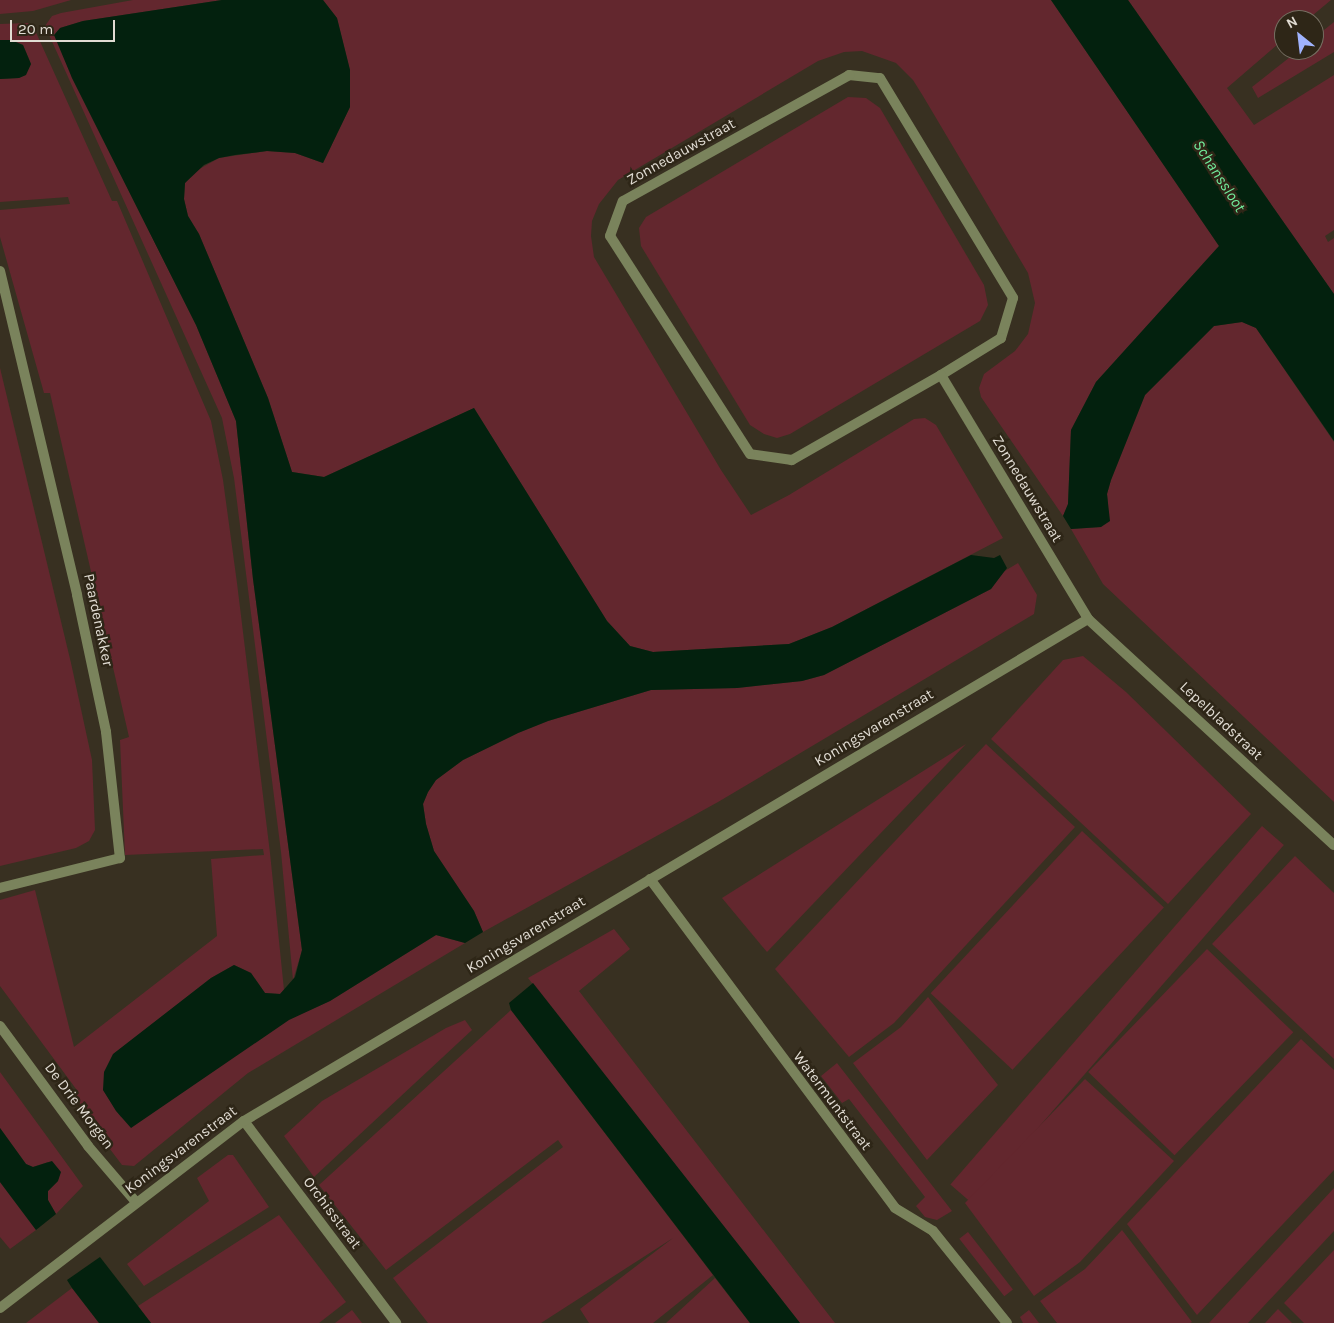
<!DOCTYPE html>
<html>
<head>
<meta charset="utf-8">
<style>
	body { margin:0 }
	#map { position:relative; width:1334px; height:1323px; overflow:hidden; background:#383021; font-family:Karla,sans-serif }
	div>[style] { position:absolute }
	.green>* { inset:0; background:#63272e; transform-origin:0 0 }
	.water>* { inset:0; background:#03210e }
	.street>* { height:10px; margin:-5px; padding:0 5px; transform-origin:5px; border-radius:5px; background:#7a835c }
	span { translate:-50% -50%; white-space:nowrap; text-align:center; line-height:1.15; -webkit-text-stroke:5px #2e2617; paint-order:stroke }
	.street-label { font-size:15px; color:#e1dcd3 }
	.water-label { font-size:16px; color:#72ee9d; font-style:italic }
	.north { position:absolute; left:1274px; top:10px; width:50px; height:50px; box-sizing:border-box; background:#2e2617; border:1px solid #766f62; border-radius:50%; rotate:331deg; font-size:14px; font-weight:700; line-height:20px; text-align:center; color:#e1dcd3 }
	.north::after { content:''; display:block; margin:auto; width:18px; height:22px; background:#a0b3fd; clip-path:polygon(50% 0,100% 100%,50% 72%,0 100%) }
	.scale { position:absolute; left:10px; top:20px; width:105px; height:22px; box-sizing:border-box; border:2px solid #e1dcd3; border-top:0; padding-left:6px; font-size:15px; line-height:18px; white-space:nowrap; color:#e1dcd3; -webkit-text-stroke:4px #2e2617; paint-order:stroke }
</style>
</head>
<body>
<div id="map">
	<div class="green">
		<i style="clip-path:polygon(0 0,71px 0,33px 11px,0 14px)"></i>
		<i style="clip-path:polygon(133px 0,222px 0,83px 21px,60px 28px,72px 78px,196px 325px,236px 421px,253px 579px,302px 950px,293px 980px,281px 852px,234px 478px,222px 418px,45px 26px,52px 16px,61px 13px)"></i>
		<i style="clip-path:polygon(323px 0,1051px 0,1219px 246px,1096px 382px,1071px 430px,1068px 504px,1063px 516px,981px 397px,979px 388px,984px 374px,1015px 351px,1028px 334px,1035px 303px,1028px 273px,923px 96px,913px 80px,896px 63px,862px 51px,844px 52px,818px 61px,618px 180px,599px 204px,592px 221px,591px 236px,594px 257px,721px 470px,751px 515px,789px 495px,914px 419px,925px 418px,936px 425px,1003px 538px,832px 627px,789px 644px,653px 652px,630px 646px,607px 621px,474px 408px,324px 477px,292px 472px,268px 398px,199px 234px,188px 216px,184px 199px,185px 183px,194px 172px,219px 158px,267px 151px,295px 153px,323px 163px,350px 107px,350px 70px,337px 18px)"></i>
		<i style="clip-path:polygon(1128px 0,1331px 0,1307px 20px,1284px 20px,1284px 39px,1227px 88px,1254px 125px,1334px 75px,1334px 230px,1325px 236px,1328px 242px,1334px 238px,1334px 294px)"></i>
		<i style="clip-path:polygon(1334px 22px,1334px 52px,1258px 98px,1252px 87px,1299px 50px,1314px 50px,1314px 38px)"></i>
		<i style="clip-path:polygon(28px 23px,34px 28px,112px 201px,117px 201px,211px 421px,223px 480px,237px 583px,270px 853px,284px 990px,280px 994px,265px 993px,251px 973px,234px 965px,211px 978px,114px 1054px,103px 1090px,121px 1117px,289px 1019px,330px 1001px,436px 935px,465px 943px,248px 1073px,134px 1166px,122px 1165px,73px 1100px,79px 1093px,0 986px,0 900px,35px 890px,74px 1047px,217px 936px,211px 859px,264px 855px,263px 849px,125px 855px,120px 740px,129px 737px,50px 393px,44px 393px,0 237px,0 210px,70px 204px,68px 197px,0 202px,0 79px,19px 78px,25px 75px,31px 64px,23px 45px,11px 40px,0 40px,0 24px)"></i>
		<i style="clip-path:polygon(848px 97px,866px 98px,880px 108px,984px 285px,988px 305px,980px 321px,790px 434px,777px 438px,764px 434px,750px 425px,641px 246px,639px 228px,646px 217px)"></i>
		<i style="clip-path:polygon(1242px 322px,1256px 328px,1334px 442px,1334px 802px,1103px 584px,1071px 529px,1101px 527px,1108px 503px,1107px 494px,1111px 480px,1145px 395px,1214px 326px)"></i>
		<i style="clip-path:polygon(0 368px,71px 663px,92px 760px,95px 830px,89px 841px,76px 848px,0 866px)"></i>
		<i style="clip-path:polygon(1018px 563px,1037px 595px,1034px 614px,718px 802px,483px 932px,474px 911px,434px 851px,426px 824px,423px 804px,428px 792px,436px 780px,463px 760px,518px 733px,548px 721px,651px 690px,737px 688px,802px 681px,824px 675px,991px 589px,1003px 572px)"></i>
		<i style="clip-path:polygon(1083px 656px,1126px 692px,1251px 814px,1168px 904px,991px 739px,1063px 660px)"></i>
		<i style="clip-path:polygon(966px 744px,767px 952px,722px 898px)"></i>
		<i style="clip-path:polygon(986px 744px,1075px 827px,894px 1023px,849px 1057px,775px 969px)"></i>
		<i style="left:1262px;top:826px;width:29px;height:475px;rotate:41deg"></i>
		<i style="left:1082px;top:831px;width:112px;height:222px;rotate:43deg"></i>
		<i style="clip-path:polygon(1295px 856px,1334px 893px,1334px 1059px,1212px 944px)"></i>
		<i style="clip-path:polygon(614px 929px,630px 949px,579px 991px,835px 1323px,800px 1323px,528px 978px)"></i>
		<i style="left:1207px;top:949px;width:120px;height:171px;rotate:44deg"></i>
		<i style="clip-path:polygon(928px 997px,998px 1085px,927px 1160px,853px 1063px,901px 1027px)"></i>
		<i style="clip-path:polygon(511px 1010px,713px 1275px,653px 1323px,589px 1323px,580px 1309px,673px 1238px,541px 1323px,428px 1323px,393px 1278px,563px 1147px,558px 1140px,386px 1270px,319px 1185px)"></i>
		<i style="clip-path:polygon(465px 1020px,472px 1030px,314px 1177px,284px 1136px,322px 1101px,446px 1028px)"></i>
		<i style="clip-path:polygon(1301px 1039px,1334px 1070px,1334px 1170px,1197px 1315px,1127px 1224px)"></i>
		<i style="clip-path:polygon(837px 1063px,952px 1211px,937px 1220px,925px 1217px,916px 1206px,925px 1197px,849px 1099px,842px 1103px,821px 1076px)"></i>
		<i style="clip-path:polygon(0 1072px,83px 1186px,56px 1214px,48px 1200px,48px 1191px,58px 1181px,48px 1162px,33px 1167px,26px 1164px,0 1128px)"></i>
		<i style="clip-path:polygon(1085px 1079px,1174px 1161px,1080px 1262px,1034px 1296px,965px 1203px)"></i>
		<i style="clip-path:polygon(228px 1155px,233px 1155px,269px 1207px,144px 1286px,127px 1264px,209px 1201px,197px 1178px)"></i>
		<i style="clip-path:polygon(0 1182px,36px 1230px,10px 1249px,0 1237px)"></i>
		<i style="clip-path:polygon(1334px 1188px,1334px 1231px,1248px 1323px,1209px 1323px)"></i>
		<i style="clip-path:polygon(279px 1215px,346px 1302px,319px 1323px,151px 1323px,138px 1306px)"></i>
		<i style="clip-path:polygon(1122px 1230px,1192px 1322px,1190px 1323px,1057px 1323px,1040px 1301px,1085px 1269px)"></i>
		<i style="left:968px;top:1232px;width:73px;height:11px;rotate:52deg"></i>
		<i style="clip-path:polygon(1334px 1250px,1334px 1323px,1304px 1323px,1284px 1303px)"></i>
		<i style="clip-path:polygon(715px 1278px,750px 1323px,666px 1323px)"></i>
		<i style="clip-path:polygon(72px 1288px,99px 1323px,26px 1323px)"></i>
		<i style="clip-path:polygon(1278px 1309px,1292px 1323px,1265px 1323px)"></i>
		<i style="clip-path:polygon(352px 1310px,362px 1323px,335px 1323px)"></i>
		<i style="clip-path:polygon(1029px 1310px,1039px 1323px,1023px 1323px,1020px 1317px)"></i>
	</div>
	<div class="water">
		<i style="clip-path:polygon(222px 0,323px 0,337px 18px,350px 70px,350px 107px,323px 163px,295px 153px,267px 151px,235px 155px,219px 158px,204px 165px,185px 183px,184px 199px,188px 216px,199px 234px,268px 398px,292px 472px,324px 477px,474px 408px,607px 621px,630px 646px,653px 652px,789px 644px,832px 627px,971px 555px,994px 558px,1000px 555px,1007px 568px,991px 589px,824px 675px,802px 681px,737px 688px,651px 690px,548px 721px,518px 733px,463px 760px,436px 780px,428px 792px,423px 804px,426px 824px,434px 851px,474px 911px,483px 932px,465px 943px,436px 935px,330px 1001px,289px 1020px,131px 1128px,116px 1111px,103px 1090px,104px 1072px,113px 1054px,211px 978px,234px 965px,251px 973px,265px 993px,280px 994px,295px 977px,302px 950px,253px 579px,236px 421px,196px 325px,72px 78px,54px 35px,60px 28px,83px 21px)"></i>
		<i style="clip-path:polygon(1051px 0,1128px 0,1334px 294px,1334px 441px,1256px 328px,1242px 322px,1214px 326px,1145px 395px,1111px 480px,1107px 494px,1110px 521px,1101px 527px,1071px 529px,1063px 516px,1068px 504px,1071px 430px,1096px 382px,1219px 246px)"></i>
		<i style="clip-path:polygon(0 40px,11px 40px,23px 45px,31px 64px,26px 75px,19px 78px,0 79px)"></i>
		<i style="clip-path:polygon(533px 983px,800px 1323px,750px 1323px,511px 1010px,509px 1003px)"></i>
		<i style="clip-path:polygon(0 1128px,26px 1164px,33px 1167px,52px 1161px,61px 1172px,58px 1181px,48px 1191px,48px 1200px,56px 1214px,36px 1230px,0 1182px)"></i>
		<i style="clip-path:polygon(100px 1257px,138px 1306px,151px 1323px,99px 1323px,72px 1288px,67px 1280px)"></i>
	</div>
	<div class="street">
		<i style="left:849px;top:75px;width:31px;rotate:6deg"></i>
		<i style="left:880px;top:78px;width:257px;rotate:58.8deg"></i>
		<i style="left:1013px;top:298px;width:42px;rotate:106.7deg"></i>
		<i style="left:1001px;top:338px;width:70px;rotate:148.3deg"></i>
		<i style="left:941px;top:375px;width:172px;rotate:150.3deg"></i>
		<i style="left:792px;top:460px;width:42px;rotate:-171.9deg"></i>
		<i style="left:750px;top:454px;width:259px;rotate:-122.7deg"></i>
		<i style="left:610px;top:236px;width:37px;rotate:-70deg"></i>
		<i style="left:623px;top:201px;width:259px;rotate:-29.1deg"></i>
		<i style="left:0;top:271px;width:333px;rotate:76.6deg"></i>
		<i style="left:77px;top:595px;width:140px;rotate:78deg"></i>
		<i style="left:106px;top:732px;width:127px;rotate:83.7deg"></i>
		<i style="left:120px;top:858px;width:124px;rotate:166deg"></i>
		<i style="left:941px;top:375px;width:285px;rotate:58.9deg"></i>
		<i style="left:1088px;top:619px;width:334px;rotate:42.6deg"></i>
		<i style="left:650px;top:879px;width:410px;rotate:53.3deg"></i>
		<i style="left:895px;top:1208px;width:44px;rotate:31.2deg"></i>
		<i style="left:933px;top:1231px;width:118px;rotate:51.2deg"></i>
		<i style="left:0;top:1026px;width:149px;rotate:53.7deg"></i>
		<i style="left:88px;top:1146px;width:74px;rotate:49.4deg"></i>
		<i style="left:244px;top:1121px;width:253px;rotate:53deg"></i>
		<i style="left:0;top:1308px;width:307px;rotate:-37.5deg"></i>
		<i style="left:244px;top:1121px;width:982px;rotate:-30.74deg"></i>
	</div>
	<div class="street-label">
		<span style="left:681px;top:152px;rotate:-29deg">Zonnedauwstraat</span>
		<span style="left:1027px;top:489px;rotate:59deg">Zonnedauwstraat</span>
		<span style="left:98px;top:620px;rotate:78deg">Paardenakker</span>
		<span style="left:1221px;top:721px;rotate:43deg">Lepelbladstraat</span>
		<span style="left:874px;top:728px;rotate:-31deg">Koningsvarenstraat</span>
		<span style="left:526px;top:935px;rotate:-31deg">Koningsvarenstraat</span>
		<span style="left:832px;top:1101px;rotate:53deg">Watermuntstraat</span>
		<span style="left:79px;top:1106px;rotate:53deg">De Drie Morgen</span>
		<span style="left:181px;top:1150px;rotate:-37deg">Koningsvarenstraat</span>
		<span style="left:332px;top:1213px;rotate:53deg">Orchisstraat</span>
	</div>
	<div class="water-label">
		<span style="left:1219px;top:176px;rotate:57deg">Schanssloot</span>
	</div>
	<div class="north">N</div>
	<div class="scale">20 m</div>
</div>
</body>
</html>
